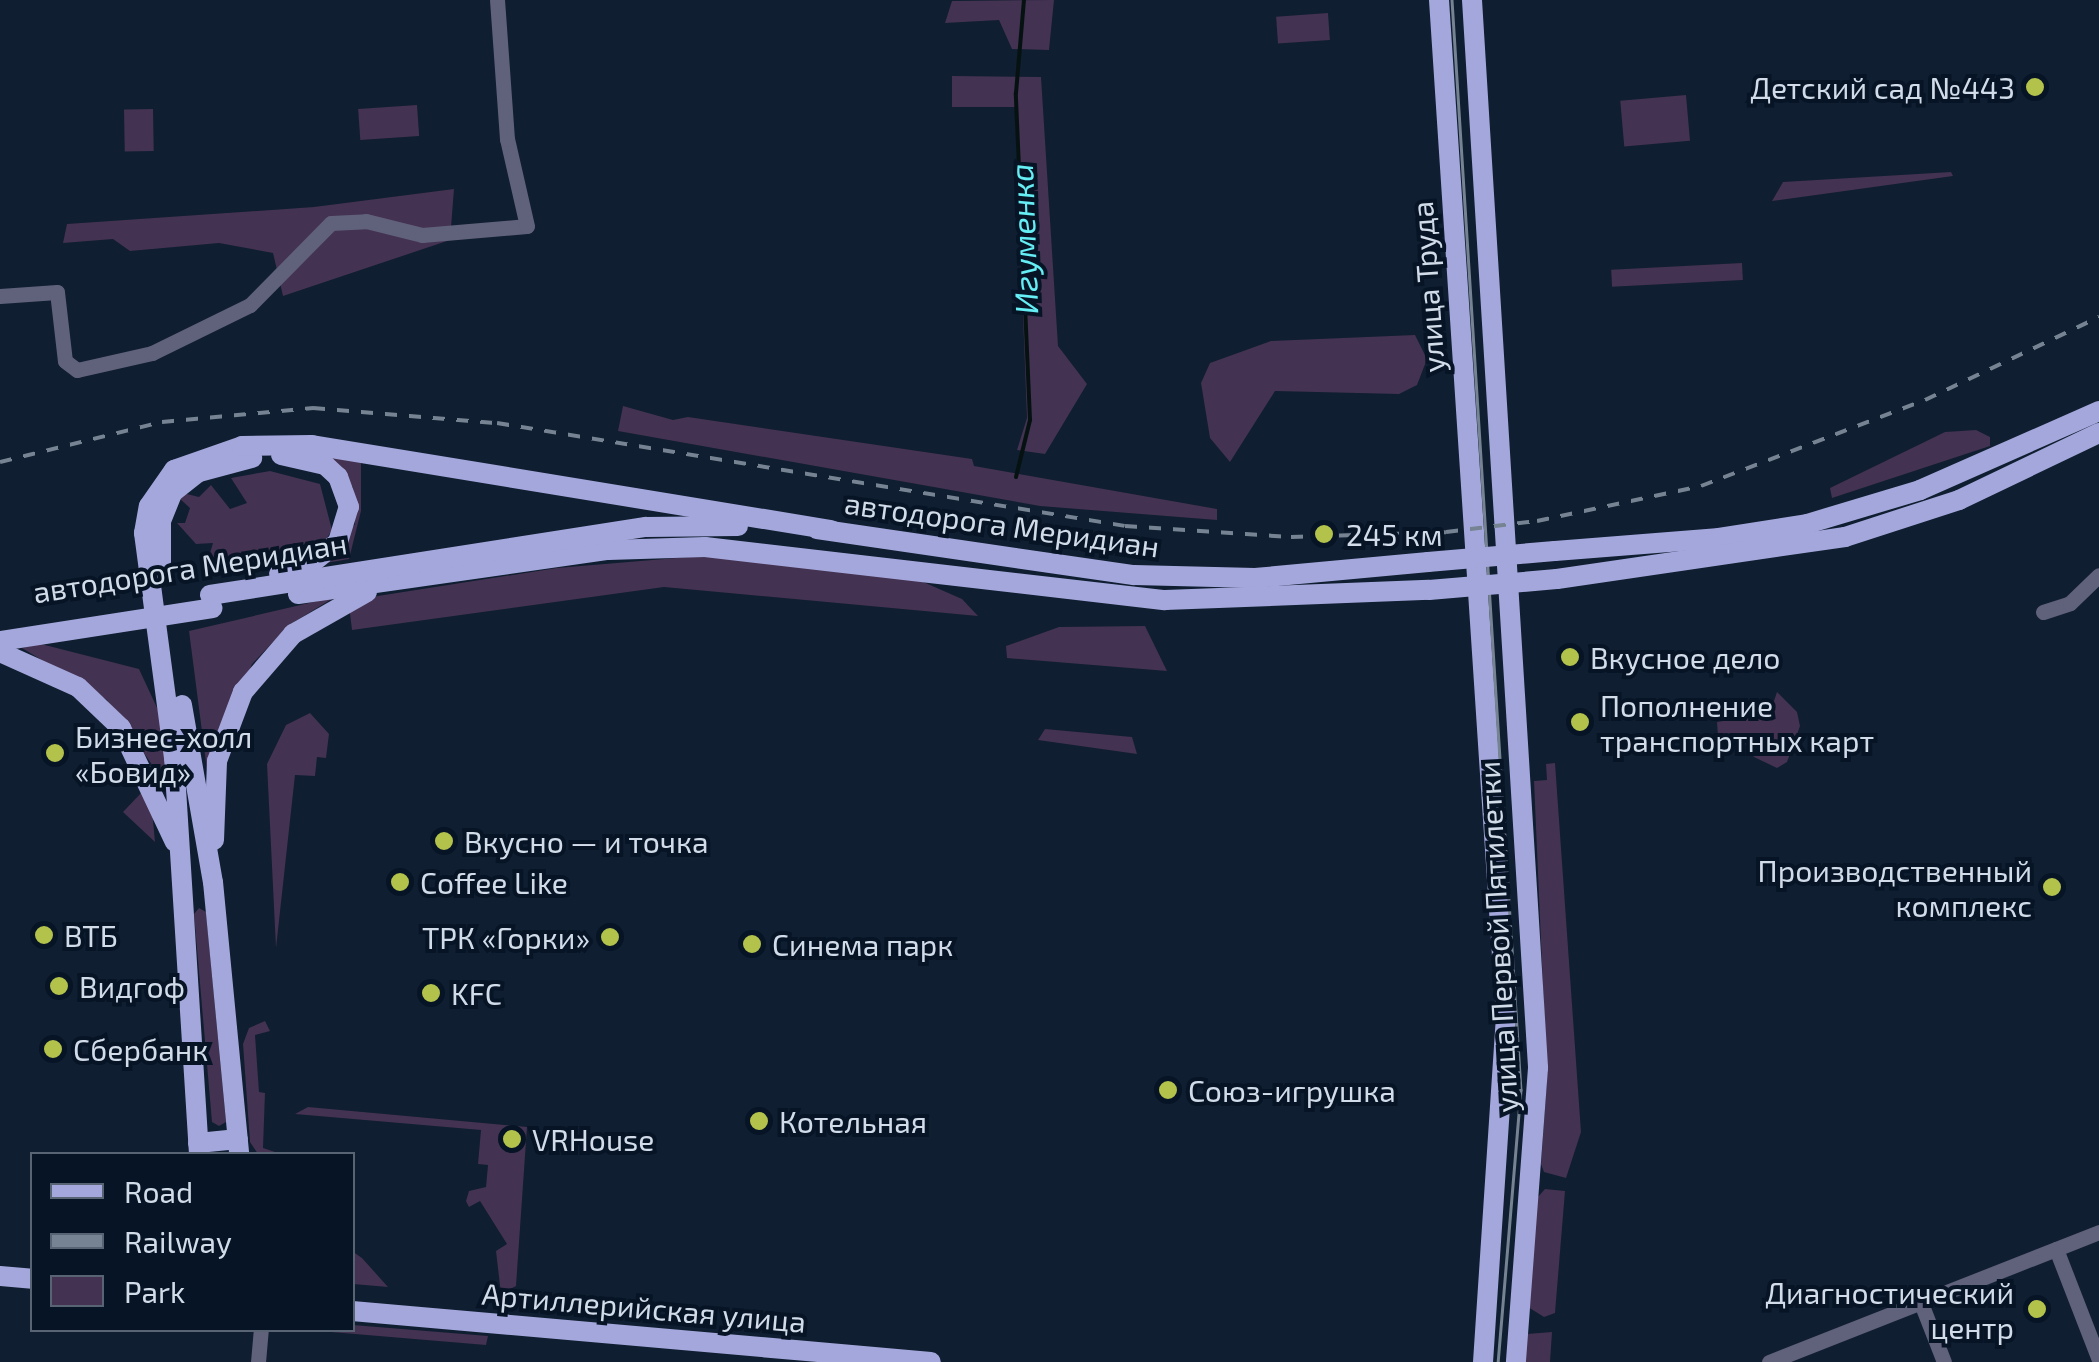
<!DOCTYPE html>
<html>
<head>
<meta charset="utf-8">
<style>
	body { margin:0 }
	#map { position:relative; width:2099px; height:1362px; overflow:hidden; background:#0f1e30; font-family:"Exo 2",sans-serif }
	div>[style] { position:absolute }
	.green>* { inset:0; background:#433251; transform-origin:0 0 }
	.stream>* { height:4px; margin:-2px; padding:0 2px; transform-origin:2px; border-radius:2px; background:#061212 }
	.minor>* { height:15px; margin:-7.5px; padding:0 7.5px; transform-origin:7.5px; border-radius:7.5px; background:#60617b }
	.major>* { height:20px; margin:-10px; padding:0 10px; transform-origin:10px; border-radius:10px; background:#a4a7db }
	.tram>* { height:2.5px; margin:-1.25px; padding:0 1.25px; transform-origin:1.25px; border-radius:1.25px; background:#768392 }
	.rail>* { height:4px; margin-top:-2px; transform-origin:0; background:repeating-linear-gradient(90deg,#768392 0 12px,transparent 0 24px) }
	.major-bridge>* { height:20px; margin:-10px; padding:0 10px; transform-origin:10px; border-radius:10px; background:#a4a7db }
	.dots>* { width:28px; height:28px; translate:-50% -50%; box-sizing:border-box; border:5px solid #061426; border-radius:50% }
	span { translate:-50% -50%; white-space:nowrap; text-align:center; line-height:1.15; -webkit-text-stroke:8px #061426; paint-order:stroke }
	.poi-label { font-size:30px; color:#d2dce9 }
	.right { translate:-100% -50%; text-align:right }
	.left { translate:0 -50%; text-align:left }
	.street-label { font-size:30px; color:#d2dce9 }
	.water-label { font-size:32px; color:#65eef4; font-style:italic }
	.legend { position:absolute; left:30px; top:1152px; width:325px; height:180px; box-sizing:border-box; background:#061426; border:2px solid #586474; margin:0; padding:12px 18px; list-style:none; font-size:30px; color:#d2dce9 }
	.legend li { display:flex; align-items:center; gap:20px; height:50px }
	.legend b { width:50px; border:2px solid #586474 }
</style>
</head>
<body>
<div id="map">
	<div class="green">
		<i style="clip-path:polygon(1054px 0,1049px 50px,1012px 49px,999px 20px,945px 23px,952px 1px)"></i>
		<i style="left:1328px;top:13px;width:27px;height:52px;rotate:86deg"></i>
		<i style="clip-path:polygon(952px 76px,1041px 77px,1058px 346px,1087px 384px,1045px 454px,1017px 450px,1027px 418px,1015px 107px,952px 107px)"></i>
		<i style="left:1686px;top:95px;width:46px;height:66px;rotate:85deg"></i>
		<i style="left:417px;top:105px;width:31px;height:59px;rotate:86deg"></i>
		<i style="left:153px;top:109px;width:42px;height:29px;rotate:89deg"></i>
		<i style="clip-path:polygon(1951px 172px,1953px 176px,1772px 201px,1783px 182px)"></i>
		<i style="clip-path:polygon(454px 189px,450px 240px,283px 296px,273px 253px,219px 243px,130px 251px,113px 239px,63px 243px,67px 224px,314px 207px)"></i>
		<i style="left:1742px;top:263px;width:17px;height:131px;rotate:87deg"></i>
		<i style="clip-path:polygon(1415px 335px,1427px 359px,1417px 385px,1399px 394px,1275px 391px,1230px 462px,1210px 438px,1201px 383px,1210px 363px,1271px 341px)"></i>
		<i style="clip-path:polygon(623px 406px,673px 420px,688px 417px,972px 459px,974px 466px,1217px 509px,1217px 520px,1040px 506px,618px 431px)"></i>
		<i style="clip-path:polygon(1976px 430px,1990px 437px,1990px 446px,1832px 498px,1830px 488px,1945px 432px)"></i>
		<i style="clip-path:polygon(312px 451px,361px 459px,361px 511px,349px 559px,326px 563px,355px 524px,353px 487px)"></i>
		<i style="clip-path:polygon(270px 471px,320px 484px,332px 530px,318px 552px,267px 566px,244px 560px,218px 568px,208px 560px,213px 543px,196px 544px,177px 523px,185px 523px,190px 508px,180px 499px,183px 493px,199px 497px,211px 485px,230px 509px,247px 503px,231px 478px)"></i>
		<i style="clip-path:polygon(712px 555px,921px 581px,962px 599px,978px 616px,664px 587px,352px 630px,349px 605px,365px 598px,557px 568px)"></i>
		<i style="clip-path:polygon(335px 597px,289px 625px,252px 664px,208px 778px,189px 631px)"></i>
		<i style="clip-path:polygon(1145px 626px,1167px 671px,1007px 658px,1006px 646px,1059px 627px)"></i>
		<i style="clip-path:polygon(41px 644px,139px 669px,159px 712px,166px 765px,162px 779px,107px 700px,22px 648px)"></i>
		<i style="clip-path:polygon(1777px 692px,1797px 712px,1800px 726px,1787px 762px,1777px 768px,1754px 757px,1741px 738px,1718px 737px,1717px 722px,1770px 713px)"></i>
		<i style="clip-path:polygon(310px 713px,329px 734px,326px 758px,317px 757px,315px 776px,295px 775px,276px 948px,267px 764px,286px 725px)"></i>
		<i style="clip-path:polygon(1045px 729px,1132px 737px,1137px 754px,1038px 740px)"></i>
		<i style="clip-path:polygon(1555px 763px,1581px 1132px,1566px 1178px,1544px 1172px,1541px 1164px,1547px 1079px,1534px 781px,1547px 780px,1546px 764px)"></i>
		<i style="clip-path:polygon(142px 792px,152px 810px,155px 842px,123px 812px)"></i>
		<i style="clip-path:polygon(199px 908px,206px 912px,226px 1122px,219px 1126px,212px 1122px,194px 914px)"></i>
		<i style="clip-path:polygon(265px 1021px,270px 1031px,255px 1035px,259px 1092px,265px 1093px,263px 1148px,281px 1154px,258px 1154px,250px 1142px,243px 1044px,249px 1028px)"></i>
		<i style="clip-path:polygon(308px 1107px,527px 1127px,516px 1286px,501px 1294px,496px 1251px,507px 1244px,480px 1201px,469px 1207px,466px 1201px,469px 1191px,486px 1187px,488px 1165px,478px 1164px,481px 1130px,295px 1114px)"></i>
		<i style="clip-path:polygon(1545px 1189px,1565px 1191px,1555px 1313px,1544px 1317px,1528px 1307px,1537px 1198px)"></i>
		<i style="clip-path:polygon(352px 1251px,362px 1258px,388px 1287px,353px 1284px)"></i>
		<i style="clip-path:polygon(353px 1325px,488px 1336px,486px 1345px,307px 1330px)"></i>
		<i style="clip-path:polygon(1552px 1332px,1550px 1362px,1525px 1362px,1527px 1334px)"></i>
	</div>
	<div class="stream">
		<i style="left:1016px;top:477px;width:59px;rotate:-76.2deg"></i>
		<i style="left:1030px;top:420px;width:327px;rotate:-92.5deg"></i>
		<i style="left:1016px;top:93px;width:93px;rotate:-85.1deg"></i>
	</div>
	<div class="minor">
		<i style="left:0;top:296px;width:57px;rotate:-4deg"></i>
		<i style="left:57px;top:292px;width:69px;rotate:83.4deg"></i>
		<i style="left:65px;top:361px;width:15px;rotate:37deg"></i>
		<i style="left:77px;top:370px;width:77px;rotate:-12.8deg"></i>
		<i style="left:152px;top:353px;width:109px;rotate:-26.1deg"></i>
		<i style="left:250px;top:305px;width:115px;rotate:-45.4deg"></i>
		<i style="left:331px;top:223px;width:35px;rotate:-3deg"></i>
		<i style="left:366px;top:221px;width:58px;rotate:14deg"></i>
		<i style="left:422px;top:235px;width:105px;rotate:-4.9deg"></i>
		<i style="left:527px;top:226px;width:89px;rotate:-102.9deg"></i>
		<i style="left:507px;top:139px;width:139px;rotate:-94.1deg"></i>
		<i style="left:2043px;top:612px;width:28px;rotate:-18deg"></i>
		<i style="left:2070px;top:603px;width:40px;rotate:-44deg"></i>
		<i style="left:2056px;top:1249px;width:119px;rotate:68.8deg"></i>
		<i style="left:1921px;top:1303px;width:63px;rotate:68.7deg"></i>
		<i style="left:258px;top:1362px;width:32px;rotate:-85deg"></i>
		<i style="left:1769px;top:1362px;width:355px;rotate:-21.5deg"></i>
	</div>
	<div class="major">
		<i style="left:1439px;top:0;width:1018px;rotate:86.23deg"></i>
		<i style="left:1506px;top:1016px;width:347px;rotate:93.8deg"></i>
		<i style="left:1472px;top:0;width:1070px;rotate:86.46deg"></i>
		<i style="left:1538px;top:1068px;width:295px;rotate:94.3deg"></i>
		<i style="left:817px;top:529px;width:320px;rotate:8.3deg"></i>
		<i style="left:1134px;top:575px;width:121px;rotate:1.4deg"></i>
		<i style="left:1255px;top:578px;width:174px;rotate:-5.3deg"></i>
		<i style="left:1555px;top:551px;width:165px;rotate:-4.5deg"></i>
		<i style="left:1719px;top:538px;width:89px;rotate:-9deg"></i>
		<i style="left:1807px;top:524px;width:118px;rotate:-16.7deg"></i>
		<i style="left:1920px;top:490px;width:196px;rotate:-23.8deg"></i>
		<i style="left:161px;top:562px;width:41px;rotate:-90deg"></i>
		<i style="left:161px;top:521px;width:31px;rotate:-68deg"></i>
		<i style="left:173px;top:492px;width:33px;rotate:-38deg"></i>
		<i style="left:199px;top:472px;width:55px;rotate:-14.8deg"></i>
		<i style="left:279px;top:574px;width:35px;rotate:-18deg"></i>
		<i style="left:312px;top:563px;width:33px;rotate:-39deg"></i>
		<i style="left:338px;top:542px;width:37px;rotate:-73deg"></i>
		<i style="left:349px;top:507px;width:32px;rotate:-110deg"></i>
		<i style="left:338px;top:477px;width:18px;rotate:-137deg"></i>
		<i style="left:325px;top:465px;width:45px;rotate:-167.2deg"></i>
		<i style="left:1557px;top:579px;width:291px;rotate:-8.3deg"></i>
		<i style="left:1845px;top:537px;width:120px;rotate:-18deg"></i>
		<i style="left:1959px;top:500px;width:155px;rotate:-25.6deg"></i>
		<i style="left:298px;top:594px;width:313px;rotate:-8.1deg"></i>
		<i style="left:608px;top:550px;width:97px;rotate:-1.8deg"></i>
		<i style="left:705px;top:547px;width:463px;rotate:6.6deg"></i>
		<i style="left:1165px;top:600px;width:264px;rotate:-2.2deg"></i>
		<i style="left:210px;top:595px;width:441px;rotate:-8.9deg"></i>
		<i style="left:646px;top:527px;width:92px;rotate:-0.6deg"></i>
		<i style="left:0;top:652px;width:85px;rotate:24.2deg"></i>
		<i style="left:78px;top:687px;width:59px;rotate:43.6deg"></i>
		<i style="left:121px;top:728px;width:126px;rotate:64.7deg"></i>
		<i style="left:182px;top:705px;width:180px;rotate:80.1deg"></i>
		<i style="left:213px;top:882px;width:273px;rotate:84.5deg"></i>
		<i style="left:214px;top:840px;width:79px;rotate:-87.8deg"></i>
		<i style="left:217px;top:761px;width:74px;rotate:-69.4deg"></i>
		<i style="left:243px;top:692px;width:77px;rotate:-49.2deg"></i>
		<i style="left:293px;top:634px;width:85px;rotate:-29.6deg"></i>
		<i style="left:198px;top:1143px;width:40px;rotate:-5.7deg"></i>
		<i style="left:199px;top:1154px;width:397px;rotate:-93.6deg"></i>
		<i style="left:174px;top:758px;width:227px;rotate:-97.6deg"></i>
		<i style="left:144px;top:533px;width:27px;rotate:-80deg"></i>
		<i style="left:149px;top:506px;width:44px;rotate:-55.2deg"></i>
		<i style="left:174px;top:470px;width:72px;rotate:-19.4deg"></i>
		<i style="left:242px;top:446px;width:70px;rotate:-0.8deg"></i>
		<i style="left:312px;top:445px;width:526px;rotate:9.3deg"></i>
		<i style="left:0;top:1276px;width:32px;rotate:5deg"></i>
		<i style="left:352px;top:1311px;width:581px;rotate:5.03deg"></i>
	</div>
	<div class="tram">
		<i style="left:1452px;top:0;width:1092px;rotate:86.38deg"></i>
		<i style="left:1521px;top:1090px;width:273px;rotate:94.8deg"></i>
	</div>
	<div class="rail">
		<i style="left:0;top:462px;width:167px;rotate:-13.9deg"></i>
		<i style="left:162px;top:422px;width:152px;rotate:-5.3deg"></i>
		<i style="left:313px;top:408px;width:185px;rotate:4.7deg"></i>
		<i style="left:497px;top:423px;width:636px;rotate:9.31deg"></i>
		<i style="left:1125px;top:526px;width:166px;rotate:3.8deg"></i>
		<i style="left:1291px;top:537px;width:155px;rotate:-1.8deg"></i>
		<i style="left:1446px;top:532px;width:92px;rotate:-6.9deg"></i>
		<i style="left:1537px;top:521px;width:168px;rotate:-12deg"></i>
		<i style="left:1701px;top:486px;width:240px;rotate:-21deg"></i>
		<i style="left:1925px;top:400px;width:193px;rotate:-25.5deg"></i>
	</div>
	<div class="major-bridge">
		<i style="left:1428px;top:562px;width:127px;rotate:-5deg"></i>
		<i style="left:1429px;top:590px;width:128px;rotate:-4.9deg"></i>
		<i style="left:0;top:641px;width:215px;rotate:-8.8deg"></i>
	</div>
	<div class="dots">
		<i style="left:2035px;top:87px;background:#b3c24b"></i>
		<i style="left:1324px;top:534px;background:#b3c24b"></i>
		<i style="left:1570px;top:657px;background:#b3c24b"></i>
		<i style="left:1580px;top:722px;background:#b3c24b"></i>
		<i style="left:55px;top:753px;background:#b3c24b"></i>
		<i style="left:444px;top:841px;background:#b3c24b"></i>
		<i style="left:400px;top:882px;background:#b3c24b"></i>
		<i style="left:2052px;top:887px;background:#b3c24b"></i>
		<i style="left:44px;top:935px;background:#b3c24b"></i>
		<i style="left:610px;top:937px;background:#b3c24b"></i>
		<i style="left:752px;top:944px;background:#b3c24b"></i>
		<i style="left:59px;top:986px;background:#b3c24b"></i>
		<i style="left:431px;top:993px;background:#b3c24b"></i>
		<i style="left:53px;top:1049px;background:#b3c24b"></i>
		<i style="left:1168px;top:1090px;background:#b3c24b"></i>
		<i style="left:759px;top:1121px;background:#b3c24b"></i>
		<i style="left:512px;top:1139px;background:#b3c24b"></i>
		<i style="left:2037px;top:1309px;background:#b3c24b"></i>
	</div>
	<div class="poi-label">
		<span class="right" style="left:2015px;top:87px">Детский сад №443</span>
		<span class="left" style="left:1346px;top:534px">245 км</span>
		<span class="left" style="left:1590px;top:657px">Вкусное дело</span>
		<span class="left" style="left:1600px;top:722px">Пополнение<br>транспортных карт</span>
		<span class="left" style="left:75px;top:753px">Бизнес-холл<br>«Бовид»</span>
		<span class="left" style="left:464px;top:841px">Вкусно — и точка</span>
		<span class="right" style="left:2032px;top:887px">Производственный<br>комплекс</span>
		<span class="left" style="left:420px;top:882px">Coffee Like</span>
		<span class="left" style="left:64px;top:935px">ВТБ</span>
		<span class="right" style="left:590px;top:937px">ТРК «Горки»</span>
		<span class="left" style="left:772px;top:944px">Синема парк</span>
		<span class="left" style="left:79px;top:986px">Видгоф</span>
		<span class="left" style="left:451px;top:993px">KFC</span>
		<span class="left" style="left:73px;top:1049px">Сбербанк</span>
		<span class="left" style="left:1188px;top:1090px">Союз-игрушка</span>
		<span class="left" style="left:779px;top:1121px">Котельная</span>
		<span class="left" style="left:532px;top:1139px">VRHouse</span>
		<span class="right" style="left:2014px;top:1309px">Диагностический<br>центр</span>
	</div>
	<div class="street-label">
		<span style="left:1427px;top:287px;rotate:-94deg">улица Труда</span>
		<span style="left:1002px;top:524px;rotate:8deg">автодорога Меридиан</span>
		<span style="left:190px;top:567px;rotate:-9deg">автодорога Меридиан</span>
		<span style="left:1497px;top:937px;rotate:-93deg">улица Первой Пятилетки</span>
		<span style="left:644px;top:1307px;rotate:5deg">Артиллерийская улица</span>
	</div>
	<div class="water-label">
		<span style="left:1023px;top:239px;rotate:-92deg">Игуменка</span>
	</div>
	<ul class="legend">
	<li><b style="height:12px;background:#a4a7db"></b>Road</li>
	<li><b style="height:12px;background:#768392"></b>Railway</li>
	<li><b style="height:28px;background:#433251"></b>Park</li>
	</ul>
</div>
</body>
</html>
